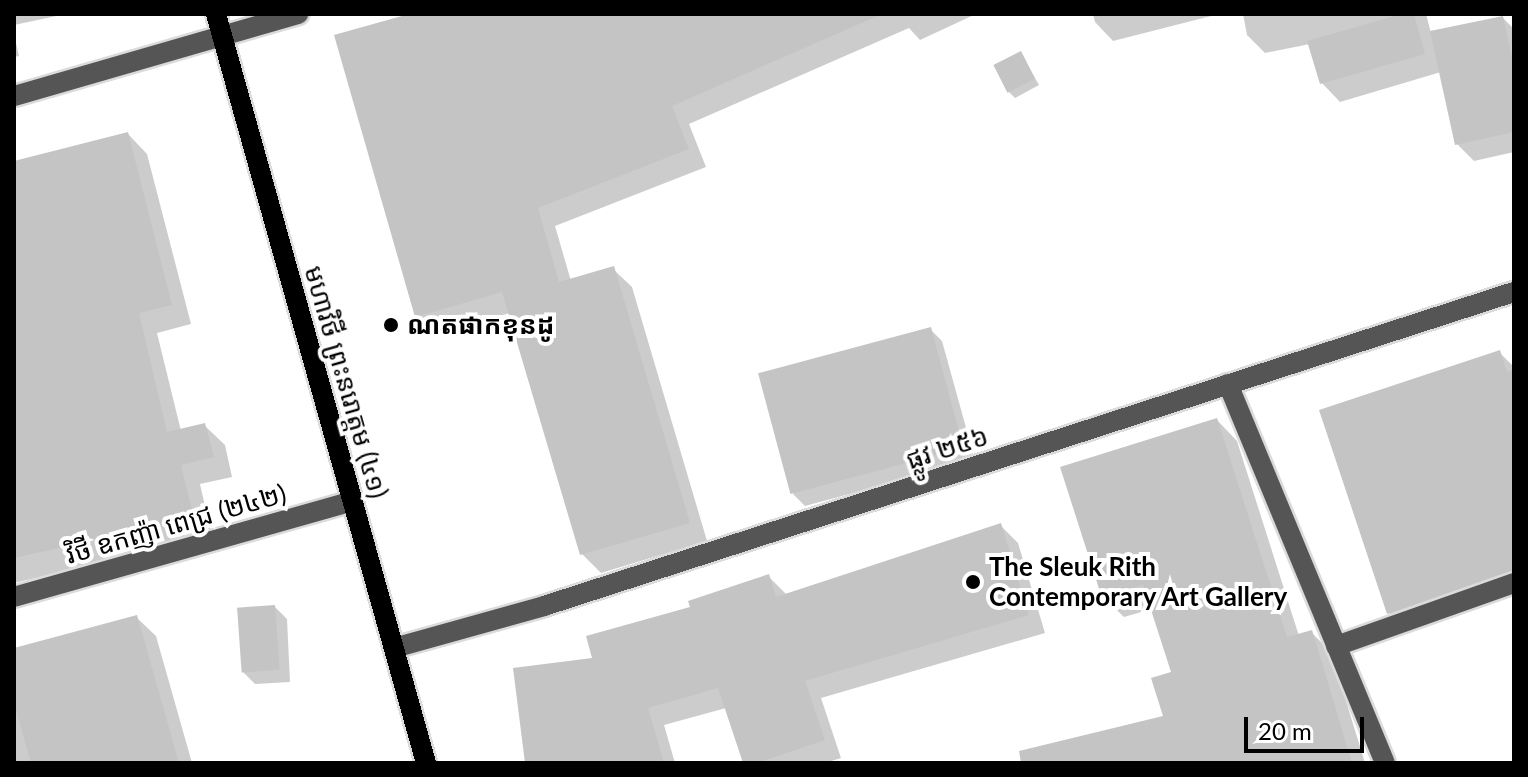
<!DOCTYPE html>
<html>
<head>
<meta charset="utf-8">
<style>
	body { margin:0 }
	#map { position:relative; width:1528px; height:777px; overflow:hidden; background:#fff; font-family:Lato,"Noto Sans Khmer",sans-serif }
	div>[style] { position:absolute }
	.shadow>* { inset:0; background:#0003 }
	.building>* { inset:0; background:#c4c4c4; transform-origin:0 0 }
	.roads { filter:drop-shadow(2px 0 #dbdbdb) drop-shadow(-2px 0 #dbdbdb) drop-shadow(0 2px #dbdbdb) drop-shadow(0 -2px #dbdbdb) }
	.minor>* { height:20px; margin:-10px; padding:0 10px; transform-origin:10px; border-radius:10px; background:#555 }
	.major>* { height:20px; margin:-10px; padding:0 10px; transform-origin:10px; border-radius:10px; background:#000 }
	.dots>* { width:22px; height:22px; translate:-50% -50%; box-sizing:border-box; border:4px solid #fff; border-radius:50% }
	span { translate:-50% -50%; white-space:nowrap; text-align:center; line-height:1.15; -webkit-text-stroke:8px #fff; paint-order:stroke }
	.poi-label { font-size:26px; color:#000; font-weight:700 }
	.left { translate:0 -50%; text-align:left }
	.street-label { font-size:26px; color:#000 }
	.frame { position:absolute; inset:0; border:16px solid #000; pointer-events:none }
	.scale { position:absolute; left:1244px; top:717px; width:120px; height:36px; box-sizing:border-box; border:4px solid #000; border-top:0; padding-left:10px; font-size:24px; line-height:28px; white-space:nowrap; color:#000; -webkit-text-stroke:6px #fff; paint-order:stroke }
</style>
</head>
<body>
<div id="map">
	<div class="shadow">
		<i style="clip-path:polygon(14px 14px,66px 14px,14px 25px)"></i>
		<i style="clip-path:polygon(416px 14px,976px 14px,920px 40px,909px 28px,689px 124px,706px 167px,555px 226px,571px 281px,613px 269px,632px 287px,707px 541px,601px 573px,582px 554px,510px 313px,436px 334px,417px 316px)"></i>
		<i style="clip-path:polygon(1093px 14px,1219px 14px,1113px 41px,1095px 22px)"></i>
		<i style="clip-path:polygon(1243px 14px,1426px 14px,1431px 33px,1503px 18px,1514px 29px,1514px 152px,1474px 161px,1457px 144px,1441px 72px,1340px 102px,1322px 83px,1310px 44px,1265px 53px,1247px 35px)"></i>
		<i style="clip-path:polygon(14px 34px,19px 56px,14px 57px)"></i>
		<i style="clip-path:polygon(1021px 54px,1039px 85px,1015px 98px,1009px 92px)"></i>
		<i style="clip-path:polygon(128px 134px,147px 154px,191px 324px,157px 333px,181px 431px,205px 426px,225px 445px,232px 477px,200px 484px,212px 537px,14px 583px,14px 163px)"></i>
		<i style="clip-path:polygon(930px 329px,942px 341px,975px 460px,805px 506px,793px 494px)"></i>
		<i style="clip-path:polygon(1499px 352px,1514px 367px,1514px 592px,1406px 630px,1389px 613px)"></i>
		<i style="clip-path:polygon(1217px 420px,1237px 441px,1299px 636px,1311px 632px,1331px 652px,1365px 763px,1065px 763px,1165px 718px,1173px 674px,1152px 609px,1124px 617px,1103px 597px)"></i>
		<i style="clip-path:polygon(1000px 525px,1018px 543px,1045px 633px,821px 698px,841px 758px,825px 763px,745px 763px,726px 708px,664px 725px,675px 763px,533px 763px,595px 660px,693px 608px,768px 576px,786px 594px)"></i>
		<i style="clip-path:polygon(275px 607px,287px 619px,290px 682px,255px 684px,243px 672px)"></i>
		<i style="clip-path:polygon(136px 617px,156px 636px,192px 763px,14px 763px,14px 650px)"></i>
	</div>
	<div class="building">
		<i style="clip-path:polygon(409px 14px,882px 14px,672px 106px,689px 149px,538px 208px,559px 282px,614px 266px,690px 523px,580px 555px,502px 292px,415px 317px,334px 35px)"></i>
		<i style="clip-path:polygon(1402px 14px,1414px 14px,1425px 54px,1320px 84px,1307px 41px)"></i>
		<i style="clip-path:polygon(1503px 16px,1514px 67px,1514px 132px,1455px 145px,1430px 31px)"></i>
		<i style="left:1021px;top:51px;width:31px;height:31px;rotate:63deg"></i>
		<i style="clip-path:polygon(128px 132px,172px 305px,139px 313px,167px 432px,205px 423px,214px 457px,181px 465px,194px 518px,14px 558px,14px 161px)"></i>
		<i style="left:931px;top:327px;width:125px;height:179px;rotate:75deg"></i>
		<i style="clip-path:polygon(1500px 350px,1507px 372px,1514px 370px,1514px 570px,1387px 614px,1319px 410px)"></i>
		<i style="clip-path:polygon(1217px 418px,1287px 637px,1312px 630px,1352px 763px,1021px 763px,1019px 751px,1163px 716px,1151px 678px,1171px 672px,1143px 585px,1102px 598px,1060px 467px)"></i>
		<i style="clip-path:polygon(1001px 523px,1029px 615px,805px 681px,825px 740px,757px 763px,743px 763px,718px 688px,648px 708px,664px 763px,525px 763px,513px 668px,592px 658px,586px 636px,690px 607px,688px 601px,769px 574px,776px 597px)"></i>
		<i style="left:275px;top:605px;width:65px;height:38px;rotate:86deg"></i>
		<i style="clip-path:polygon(137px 615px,179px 763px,31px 763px,14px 703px,14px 648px)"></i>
	</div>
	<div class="roads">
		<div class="minor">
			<i style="left:14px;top:96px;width:296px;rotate:-16.1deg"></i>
			<i style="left:1228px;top:384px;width:410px;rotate:67.5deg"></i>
			<i style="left:14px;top:597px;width:352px;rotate:-15.8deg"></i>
			<i style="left:1336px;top:646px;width:189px;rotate:-19.5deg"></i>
			<i style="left:394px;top:648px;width:156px;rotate:-15.6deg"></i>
			<i style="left:544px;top:606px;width:1020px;rotate:-17.94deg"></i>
		</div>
		<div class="major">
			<i style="left:216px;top:14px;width:778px;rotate:74.34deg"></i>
		</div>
	</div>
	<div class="dots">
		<i style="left:391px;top:325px;background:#000"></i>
		<i style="left:973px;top:582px;background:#000"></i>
	</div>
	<div class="poi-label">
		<span class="left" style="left:407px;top:325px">ណតផាកខុនដូ</span>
		<span class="left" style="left:989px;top:582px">The Sleuk Rith<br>Contemporary Art Gallery</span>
	</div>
	<div class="street-label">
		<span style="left:346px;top:382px;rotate:74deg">មហាវិថី ព្រះនរោត្តម (៤១)</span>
		<span style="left:947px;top:448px;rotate:-18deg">ផ្លូវ ២៥៦</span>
		<span style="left:176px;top:524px;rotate:-16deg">វិថី ឧកញ៉ា ពេជ្រ (២៤២)</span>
	</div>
	<div class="frame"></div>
	<div class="scale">20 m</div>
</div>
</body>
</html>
